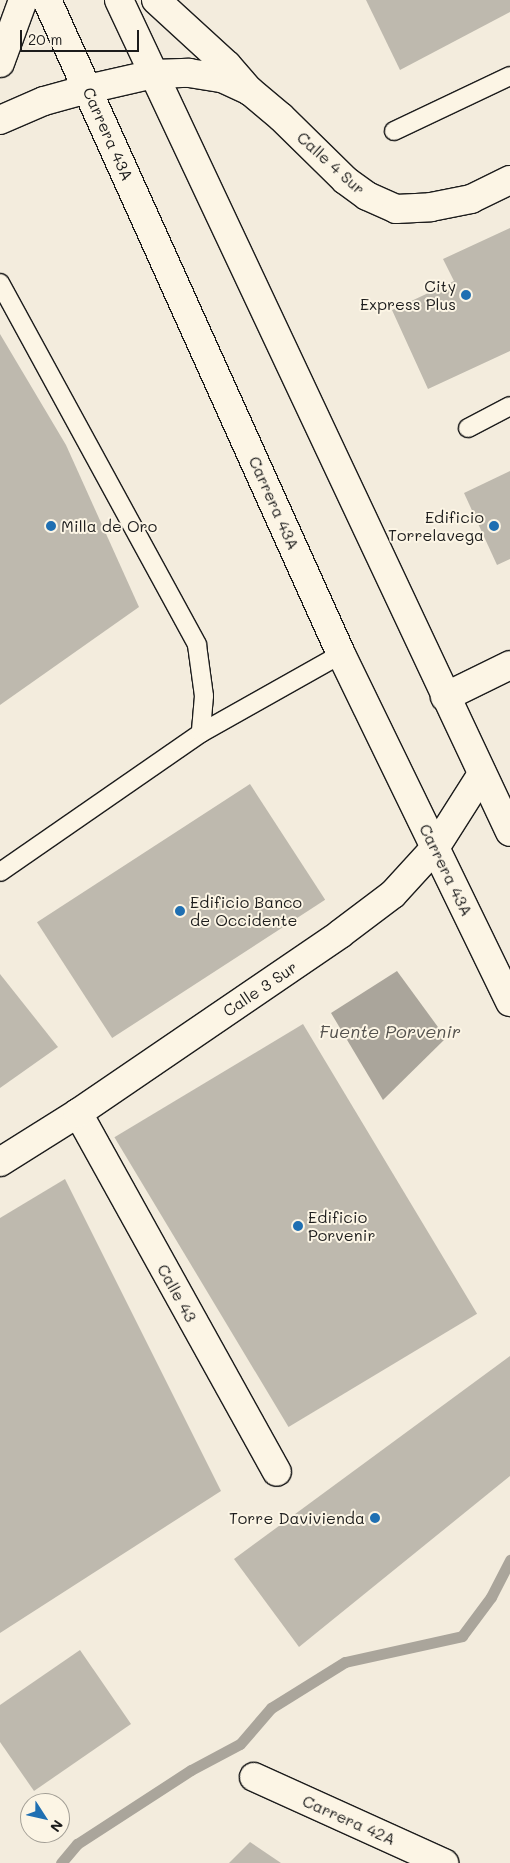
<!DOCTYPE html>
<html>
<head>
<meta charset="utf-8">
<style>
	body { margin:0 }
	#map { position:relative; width:510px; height:1863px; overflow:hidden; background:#f3ecdd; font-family:Mali,sans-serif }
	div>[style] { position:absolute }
	.water>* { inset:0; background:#aaa59b }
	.stream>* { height:11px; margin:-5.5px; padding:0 5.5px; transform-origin:5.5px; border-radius:5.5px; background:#aaa59b }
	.building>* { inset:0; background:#beb9ae; transform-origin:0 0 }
	.roads { filter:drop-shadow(1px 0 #1c1c1c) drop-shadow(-1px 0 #1c1c1c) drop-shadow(0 1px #1c1c1c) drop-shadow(0 -1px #1c1c1c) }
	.lane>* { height:18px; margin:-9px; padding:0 9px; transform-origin:9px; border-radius:9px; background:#fcf5e5 }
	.street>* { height:28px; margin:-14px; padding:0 14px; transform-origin:14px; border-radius:14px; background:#fcf5e5 }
	.secondary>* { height:28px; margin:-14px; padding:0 14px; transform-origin:14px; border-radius:14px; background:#fcf5e5 }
	.primary>* { height:28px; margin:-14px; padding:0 14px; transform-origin:14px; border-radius:14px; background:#fcf5e5 }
	.dots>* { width:14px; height:14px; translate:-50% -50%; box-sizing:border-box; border:2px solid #fcf5e5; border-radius:50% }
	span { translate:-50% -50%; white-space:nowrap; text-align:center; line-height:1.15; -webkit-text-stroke:4px #fcf5e5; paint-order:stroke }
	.street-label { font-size:16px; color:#1c1c1c }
	.poi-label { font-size:16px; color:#1c1c1c }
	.right { translate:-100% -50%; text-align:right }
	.left { translate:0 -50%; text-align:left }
	.water-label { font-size:18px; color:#55534f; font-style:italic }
	.north { position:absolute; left:20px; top:1793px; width:50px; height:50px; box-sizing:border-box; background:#fcf5e5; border:1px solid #a29e95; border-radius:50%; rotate:125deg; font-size:14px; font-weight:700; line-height:20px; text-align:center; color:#1c1c1c }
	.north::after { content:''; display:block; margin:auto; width:18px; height:22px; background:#1f6fb2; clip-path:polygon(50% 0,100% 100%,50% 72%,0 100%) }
	.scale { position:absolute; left:20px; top:30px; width:119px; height:22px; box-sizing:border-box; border:2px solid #1c1c1c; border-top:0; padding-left:6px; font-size:15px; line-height:18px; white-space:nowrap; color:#1c1c1c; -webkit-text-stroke:4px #fcf5e5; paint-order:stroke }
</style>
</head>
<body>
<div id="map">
	<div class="water">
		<i style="clip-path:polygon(397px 971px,446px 1038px,383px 1100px,331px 1013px)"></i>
	</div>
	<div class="stream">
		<i style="left:61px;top:1863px;width:25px;rotate:-50deg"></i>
		<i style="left:77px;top:1844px;width:136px;rotate:-33deg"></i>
		<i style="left:191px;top:1770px;width:55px;rotate:-28deg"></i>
		<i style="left:240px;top:1744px;width:48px;rotate:-49.3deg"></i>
		<i style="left:271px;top:1708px;width:87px;rotate:-31.9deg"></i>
		<i style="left:345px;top:1662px;width:120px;rotate:-12.5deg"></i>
		<i style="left:462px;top:1636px;width:49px;rotate:-53.4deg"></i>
		<i style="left:491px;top:1597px;width:42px;rotate:-62.8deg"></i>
	</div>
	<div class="building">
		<i style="clip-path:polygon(366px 0,510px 0,510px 12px,400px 70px)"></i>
		<i style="clip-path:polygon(510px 228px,510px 351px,428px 389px,392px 310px,454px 281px,443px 259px)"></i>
		<i style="clip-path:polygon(0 334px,66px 445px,139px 607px,0 705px)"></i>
		<i style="clip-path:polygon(510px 471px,510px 559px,497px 565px,464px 493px)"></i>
		<i style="left:250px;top:784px;width:138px;height:254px;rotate:57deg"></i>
		<i style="clip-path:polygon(0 974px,58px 1047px,0 1088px)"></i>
		<i style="left:303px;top:1024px;width:338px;height:220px;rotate:59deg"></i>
		<i style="clip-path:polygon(65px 1179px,221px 1491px,0 1633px,0 1218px)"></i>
		<i style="clip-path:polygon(510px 1356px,510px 1476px,299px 1647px,234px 1559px)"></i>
		<i style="clip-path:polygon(80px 1650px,131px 1724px,34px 1791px,0 1742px,0 1705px)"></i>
		<i style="clip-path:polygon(250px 1842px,281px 1863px,229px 1863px)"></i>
	</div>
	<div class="roads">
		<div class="lane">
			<i style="left:394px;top:131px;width:128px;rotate:-25.4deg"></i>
			<i style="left:0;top:283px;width:412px;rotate:61.4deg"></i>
			<i style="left:197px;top:645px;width:51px;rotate:82.2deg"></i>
			<i style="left:204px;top:696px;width:37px;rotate:95deg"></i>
			<i style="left:201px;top:733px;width:244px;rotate:145.3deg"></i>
			<i style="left:468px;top:428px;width:47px;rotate:-27.6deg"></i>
			<i style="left:201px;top:733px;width:161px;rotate:-29.4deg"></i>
		</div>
		<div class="street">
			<i style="left:445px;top:697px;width:72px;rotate:-26.2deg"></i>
			<i style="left:78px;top:1113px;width:410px;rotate:61deg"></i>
			<i style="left:0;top:1162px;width:92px;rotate:-32.1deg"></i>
			<i style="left:78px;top:1113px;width:317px;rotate:-34.3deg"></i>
			<i style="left:340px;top:934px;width:66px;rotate:-37deg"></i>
			<i style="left:393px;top:894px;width:62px;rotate:-47.6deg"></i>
			<i style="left:435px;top:848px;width:88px;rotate:-57.6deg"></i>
			<i style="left:254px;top:1777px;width:209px;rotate:24.4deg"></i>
		</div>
		<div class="secondary">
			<i style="left:0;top:120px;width:48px;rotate:-23.4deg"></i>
			<i style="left:44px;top:101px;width:46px;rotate:-15.3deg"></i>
			<i style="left:88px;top:89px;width:68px;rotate:-12.8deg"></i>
			<i style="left:154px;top:74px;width:35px;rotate:-2deg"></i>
			<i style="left:189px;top:73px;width:33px;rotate:9deg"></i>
			<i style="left:222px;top:78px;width:31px;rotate:25deg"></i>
			<i style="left:250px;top:91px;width:40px;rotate:40deg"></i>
			<i style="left:281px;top:117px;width:90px;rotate:44.5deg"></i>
			<i style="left:345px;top:180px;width:27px;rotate:36deg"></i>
			<i style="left:367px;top:196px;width:32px;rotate:24deg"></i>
			<i style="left:396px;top:209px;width:35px;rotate:-3deg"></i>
			<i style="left:431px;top:207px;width:41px;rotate:-11.3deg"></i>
			<i style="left:471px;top:199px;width:43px;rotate:-26deg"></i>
		</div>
		<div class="primary">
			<i style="left:47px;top:0;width:717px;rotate:65.79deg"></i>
			<i style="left:341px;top:654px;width:387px;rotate:64.1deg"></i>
			<i style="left:119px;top:0;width:919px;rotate:64.83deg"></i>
			<i style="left:156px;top:0;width:96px;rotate:42.5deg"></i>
			<i style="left:227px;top:65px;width:35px;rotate:49deg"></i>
			<i style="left:0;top:63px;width:67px;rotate:-69.9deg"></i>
		</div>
	</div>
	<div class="dots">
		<i style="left:466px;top:295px;background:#1f6fb2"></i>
		<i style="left:51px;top:526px;background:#1f6fb2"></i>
		<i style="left:494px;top:526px;background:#1f6fb2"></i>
		<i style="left:180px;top:911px;background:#1f6fb2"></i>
		<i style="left:298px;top:1226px;background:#1f6fb2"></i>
		<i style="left:375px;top:1518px;background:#1f6fb2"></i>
	</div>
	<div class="street-label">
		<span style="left:108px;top:134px;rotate:66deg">Carrera 43A</span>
		<span style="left:331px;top:163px;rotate:42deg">Calle 4 Sur</span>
		<span style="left:274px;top:503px;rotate:66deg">Carrera 43A</span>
		<span style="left:446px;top:870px;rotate:64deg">Carrera 43A</span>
		<span style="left:260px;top:989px;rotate:-34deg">Calle 3 Sur</span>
		<span style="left:177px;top:1293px;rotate:61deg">Calle 43</span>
		<span style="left:349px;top:1820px;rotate:24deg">Carrera 42A</span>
	</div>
	<div class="poi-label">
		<span class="right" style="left:456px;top:295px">City<br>Express Plus</span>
		<span class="right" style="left:484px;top:526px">Edificio<br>Torrelavega</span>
		<span class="left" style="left:61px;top:526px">Milla de Oro</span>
		<span class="left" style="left:190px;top:911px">Edificio Banco<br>de Occidente</span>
		<span class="left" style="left:308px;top:1226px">Edificio<br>Porvenir</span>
		<span class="right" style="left:365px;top:1518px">Torre Davivienda</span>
	</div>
	<div class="water-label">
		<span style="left:390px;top:1031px">Fuente Porvenir</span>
	</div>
	<div class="north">N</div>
	<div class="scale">20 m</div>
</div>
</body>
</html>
